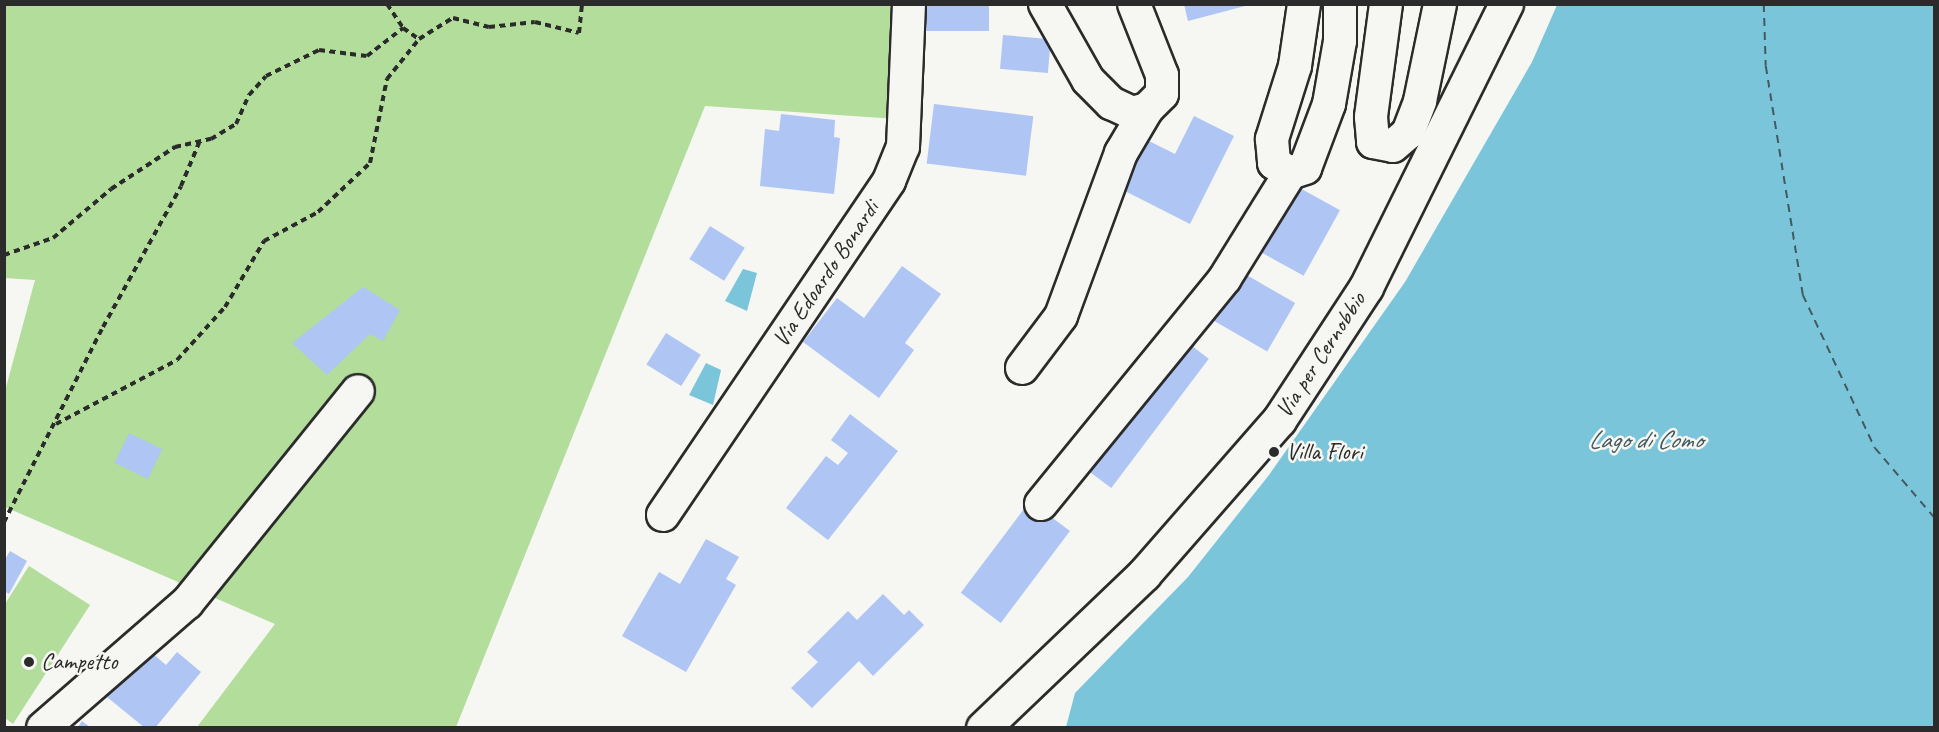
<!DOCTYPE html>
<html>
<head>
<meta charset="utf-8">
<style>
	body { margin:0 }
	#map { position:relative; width:1939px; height:732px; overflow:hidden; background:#f6f6f2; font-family:Caveat,sans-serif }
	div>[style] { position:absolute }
	.green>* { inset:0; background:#b2dd9b }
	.water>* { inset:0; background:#7bc5db }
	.ferry>* { height:1.5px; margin-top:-0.75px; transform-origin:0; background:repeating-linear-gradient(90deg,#435960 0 8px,transparent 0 14px) }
	.building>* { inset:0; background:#afc5f4; transform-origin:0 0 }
	.path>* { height:4px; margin-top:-2px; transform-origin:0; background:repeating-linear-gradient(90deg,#2b2b2b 0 6px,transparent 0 10.5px) }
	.roads { filter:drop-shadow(2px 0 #2b2b2b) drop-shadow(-2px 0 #2b2b2b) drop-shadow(0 2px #2b2b2b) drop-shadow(0 -2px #2b2b2b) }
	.street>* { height:32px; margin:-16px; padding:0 16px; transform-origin:16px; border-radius:16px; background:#f6f6f2 }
	.secondary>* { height:33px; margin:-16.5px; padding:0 16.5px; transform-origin:16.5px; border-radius:16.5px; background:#f6f6f2 }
	.dots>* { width:16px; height:16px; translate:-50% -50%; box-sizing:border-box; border:3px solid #f6f6f2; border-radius:50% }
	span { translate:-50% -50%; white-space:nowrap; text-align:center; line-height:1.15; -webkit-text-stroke:5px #f6f6f2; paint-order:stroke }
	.street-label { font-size:24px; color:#2b2b2b }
	.poi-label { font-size:24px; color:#2b2b2b }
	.left { translate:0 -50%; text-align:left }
	.water-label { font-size:26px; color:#435960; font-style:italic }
	.frame { position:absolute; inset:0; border:6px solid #2b2b2b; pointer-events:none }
</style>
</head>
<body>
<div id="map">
	<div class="green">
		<i style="clip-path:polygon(5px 5px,898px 5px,897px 119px,705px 106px,456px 727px,197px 727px,275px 624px,5px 507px,5px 391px,35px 280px,5px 278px)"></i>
		<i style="clip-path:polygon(29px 566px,90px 605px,13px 724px,5px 718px,5px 604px)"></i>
	</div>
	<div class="water">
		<i style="clip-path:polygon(1557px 5px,1934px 5px,1934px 727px,1066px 727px,1075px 693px,1188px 577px,1269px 475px,1405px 282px,1532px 62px)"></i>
		<i style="clip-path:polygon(743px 269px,757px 273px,747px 311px,725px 301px)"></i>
		<i style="clip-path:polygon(706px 363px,721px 370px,713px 405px,689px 395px)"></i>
	</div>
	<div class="ferry">
		<i style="left:1764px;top:4px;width:62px;rotate:88.2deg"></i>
		<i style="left:1766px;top:66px;width:232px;rotate:80.8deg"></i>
		<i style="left:1803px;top:295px;width:169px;rotate:64.8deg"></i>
		<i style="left:1875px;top:448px;width:91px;rotate:49.5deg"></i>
	</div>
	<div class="building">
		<i style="left:923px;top:4px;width:66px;height:27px"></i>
		<i style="clip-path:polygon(1184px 4px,1249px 4px,1249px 5px,1188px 21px)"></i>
		<i style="left:1003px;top:35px;width:48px;height:34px;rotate:5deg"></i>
		<i style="left:934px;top:104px;width:100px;height:60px;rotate:7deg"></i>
		<i style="clip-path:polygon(781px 114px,835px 120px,834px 137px,840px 138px,834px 194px,760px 186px,765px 129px,779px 131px)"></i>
		<i style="clip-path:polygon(1194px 116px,1234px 136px,1190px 224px,1121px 189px,1147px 140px,1175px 154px)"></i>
		<i style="left:1298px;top:187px;width:48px;height:75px;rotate:29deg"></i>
		<i style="left:710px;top:226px;width:41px;height:39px;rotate:32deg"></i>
		<i style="clip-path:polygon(902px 266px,941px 294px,905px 343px,914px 350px,879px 398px,803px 342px,837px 298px,864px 318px)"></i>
		<i style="left:1238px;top:270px;width:66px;height:56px;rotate:30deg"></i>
		<i style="clip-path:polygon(363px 287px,400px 310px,383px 341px,370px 334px,327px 375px,292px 343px)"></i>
		<i style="left:666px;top:333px;width:41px;height:37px;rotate:32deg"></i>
		<i style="left:1184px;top:340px;width:31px;height:162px;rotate:37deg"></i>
		<i style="clip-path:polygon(850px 414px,898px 451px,828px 540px,786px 508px,826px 456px,838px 465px,848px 453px,831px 440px)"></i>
		<i style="left:129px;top:433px;width:37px;height:33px;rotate:26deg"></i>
		<i style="left:1030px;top:501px;width:50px;height:115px;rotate:37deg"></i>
		<i style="clip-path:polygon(706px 539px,739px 557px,726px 579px,736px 585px,686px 672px,622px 636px,659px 572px,680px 584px)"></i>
		<i style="clip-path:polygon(10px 551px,27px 561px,9px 594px,4px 591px,4px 561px)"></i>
		<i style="clip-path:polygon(883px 594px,904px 615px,909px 610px,924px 625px,873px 676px,859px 661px,812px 708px,791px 688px,818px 662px,807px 652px,848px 611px,857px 620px)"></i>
		<i style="clip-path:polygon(146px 648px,166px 665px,177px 652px,201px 672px,155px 728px,145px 728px,107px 697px)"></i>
		<i style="clip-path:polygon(82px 721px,91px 728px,77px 728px)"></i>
	</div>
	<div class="path">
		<i style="left:387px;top:4px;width:29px;rotate:56deg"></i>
		<i style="left:4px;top:255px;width:52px;rotate:-19.1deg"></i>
		<i style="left:53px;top:238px;width:76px;rotate:-40.2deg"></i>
		<i style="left:111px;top:189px;width:77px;rotate:-33.3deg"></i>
		<i style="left:175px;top:147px;width:37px;rotate:-13deg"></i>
		<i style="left:211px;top:139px;width:29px;rotate:-31deg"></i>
		<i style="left:236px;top:124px;width:32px;rotate:-66deg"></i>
		<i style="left:249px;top:95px;width:25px;rotate:-48deg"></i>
		<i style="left:266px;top:76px;width:59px;rotate:-26.1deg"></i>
		<i style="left:319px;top:50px;width:48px;rotate:7.1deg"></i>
		<i style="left:367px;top:56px;width:46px;rotate:-37.9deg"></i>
		<i style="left:403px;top:28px;width:19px;rotate:35deg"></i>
		<i style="left:419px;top:39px;width:40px;rotate:-32deg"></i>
		<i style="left:453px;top:18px;width:37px;rotate:14deg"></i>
		<i style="left:489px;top:27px;width:46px;rotate:-6.2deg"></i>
		<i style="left:535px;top:22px;width:45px;rotate:14deg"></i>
		<i style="left:579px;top:33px;width:29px;rotate:-84deg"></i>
		<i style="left:56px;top:424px;width:137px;rotate:-27.9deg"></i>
		<i style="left:177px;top:360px;width:72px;rotate:-47.8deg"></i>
		<i style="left:225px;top:307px;width:77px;rotate:-59.4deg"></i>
		<i style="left:264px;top:241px;width:61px;rotate:-28.2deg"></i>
		<i style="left:318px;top:212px;width:71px;rotate:-43.3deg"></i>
		<i style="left:370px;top:163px;width:86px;rotate:-78.6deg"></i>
		<i style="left:387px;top:79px;width:51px;rotate:-51.3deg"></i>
		<i style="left:4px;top:522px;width:219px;rotate:-63.1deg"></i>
		<i style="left:103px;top:327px;width:161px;rotate:-61deg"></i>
		<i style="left:181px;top:186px;width:47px;rotate:-67.3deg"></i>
	</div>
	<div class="roads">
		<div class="street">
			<i style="left:1045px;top:4px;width:87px;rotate:60.5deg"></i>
			<i style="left:1088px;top:80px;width:33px;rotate:45deg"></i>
			<i style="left:1111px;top:103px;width:23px;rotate:25deg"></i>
			<i style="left:1132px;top:113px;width:16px;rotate:-15deg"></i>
			<i style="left:1147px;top:109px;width:21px;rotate:-45deg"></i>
			<i style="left:1162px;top:94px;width:19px;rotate:-90deg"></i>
			<i style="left:1162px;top:75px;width:76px;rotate:-111.5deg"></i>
			<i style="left:1304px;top:4px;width:63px;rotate:98.3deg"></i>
			<i style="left:1295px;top:66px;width:77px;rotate:107.5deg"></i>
			<i style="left:1272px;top:139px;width:24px;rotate:85deg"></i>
			<i style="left:1274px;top:163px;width:19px;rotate:32deg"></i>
			<i style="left:1290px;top:173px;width:16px;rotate:-18deg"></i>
			<i style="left:1305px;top:168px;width:68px;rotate:-69.4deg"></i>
			<i style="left:1329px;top:104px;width:64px;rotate:-80.1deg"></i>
			<i style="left:1340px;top:41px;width:37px;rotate:-90deg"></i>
			<i style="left:1386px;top:4px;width:114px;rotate:97.6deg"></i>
			<i style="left:1371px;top:117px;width:25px;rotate:85deg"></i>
			<i style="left:1373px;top:142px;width:20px;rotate:11deg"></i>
			<i style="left:1393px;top:146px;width:20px;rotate:-41deg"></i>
			<i style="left:1408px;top:133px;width:34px;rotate:-69deg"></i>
			<i style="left:1420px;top:101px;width:99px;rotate:-78.3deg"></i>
			<i style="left:1022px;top:368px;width:65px;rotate:-53.1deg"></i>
			<i style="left:1061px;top:316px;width:174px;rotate:-69.8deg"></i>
			<i style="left:1121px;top:153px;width:51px;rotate:-59.4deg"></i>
			<i style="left:1041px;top:504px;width:291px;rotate:-50.8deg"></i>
			<i style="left:1225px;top:278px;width:123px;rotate:-58.2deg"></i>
			<i style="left:663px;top:515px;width:403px;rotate:-55.9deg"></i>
			<i style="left:889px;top:181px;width:37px;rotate:-68deg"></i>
			<i style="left:903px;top:147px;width:143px;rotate:-87.6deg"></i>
			<i style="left:43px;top:728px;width:191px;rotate:-41deg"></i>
			<i style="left:187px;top:603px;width:272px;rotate:-51.1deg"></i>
		</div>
		<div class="secondary">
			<i style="left:983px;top:728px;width:223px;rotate:-43.7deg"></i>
			<i style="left:1144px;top:574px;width:205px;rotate:-48.8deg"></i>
			<i style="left:1279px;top:420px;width:159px;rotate:-56.8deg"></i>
			<i style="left:1366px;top:287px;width:316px;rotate:-63.7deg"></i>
		</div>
	</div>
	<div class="dots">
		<i style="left:1274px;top:452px;background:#2b2b2b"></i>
		<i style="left:29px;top:662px;background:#2b2b2b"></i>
	</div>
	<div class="street-label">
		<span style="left:826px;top:274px;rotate:-56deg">Via Edoardo Bonardi</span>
		<span style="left:1321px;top:355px;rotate:-57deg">Via per Cernobbio</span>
	</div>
	<div class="poi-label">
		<span class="left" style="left:1286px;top:452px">Villa Flori</span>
		<span class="left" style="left:41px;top:662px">Campetto</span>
	</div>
	<div class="water-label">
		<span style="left:1645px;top:440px">Lago di Como</span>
	</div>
	<div class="frame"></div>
</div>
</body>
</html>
